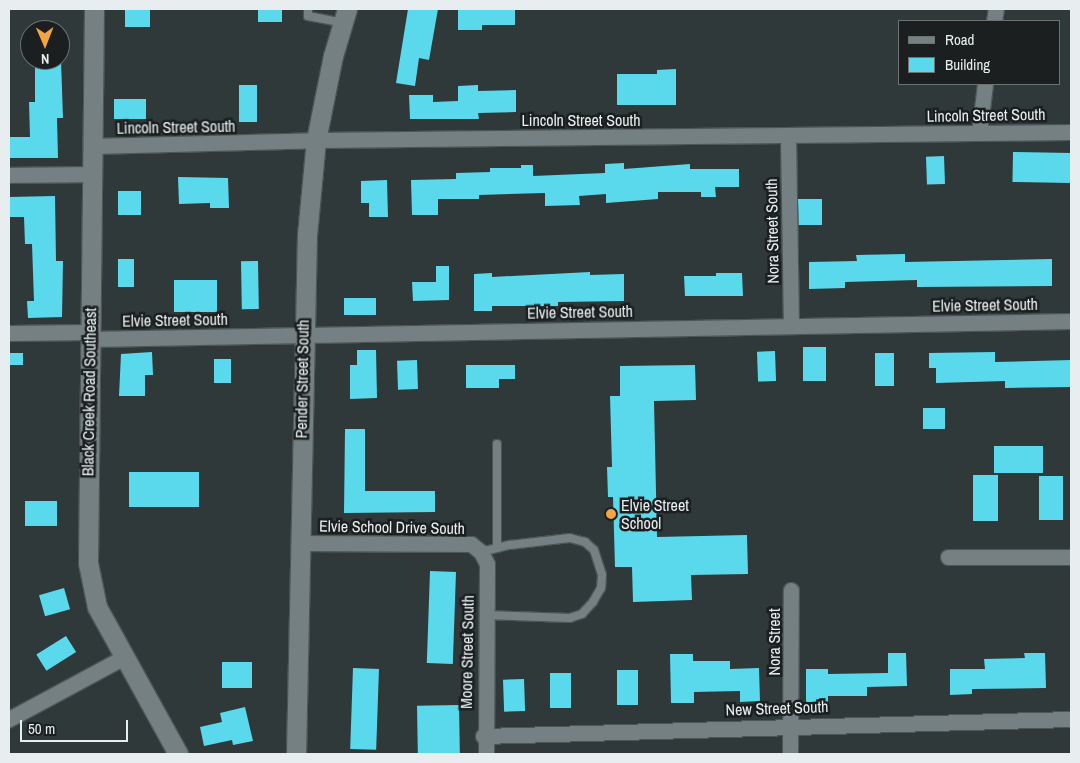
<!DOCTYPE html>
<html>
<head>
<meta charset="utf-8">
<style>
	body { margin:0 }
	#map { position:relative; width:1080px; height:763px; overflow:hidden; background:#2f393a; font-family:"Archivo Narrow",sans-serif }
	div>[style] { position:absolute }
	.building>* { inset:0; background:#5bd9ec; transform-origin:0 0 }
	.roads { filter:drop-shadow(1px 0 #4d5657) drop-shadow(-1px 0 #4d5657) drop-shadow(0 1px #4d5657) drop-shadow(0 -1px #4d5657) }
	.service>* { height:8px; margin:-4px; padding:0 4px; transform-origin:4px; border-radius:4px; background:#758082 }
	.minor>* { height:15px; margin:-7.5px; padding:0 7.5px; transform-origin:7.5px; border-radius:7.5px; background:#758082 }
	.tertiary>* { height:19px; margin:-9.5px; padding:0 9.5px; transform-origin:9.5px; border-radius:9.5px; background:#758082 }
	.dots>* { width:14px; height:14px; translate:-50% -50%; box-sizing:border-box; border:2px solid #1b1f20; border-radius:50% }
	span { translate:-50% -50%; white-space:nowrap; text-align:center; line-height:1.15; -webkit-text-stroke:5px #1b1f20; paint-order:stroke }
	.street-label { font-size:16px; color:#e8eeef }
	.poi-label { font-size:16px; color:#e8eeef }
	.left { translate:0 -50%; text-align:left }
	.frame { position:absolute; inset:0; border:10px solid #e8eeef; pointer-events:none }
	.legend { position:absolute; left:898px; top:20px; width:162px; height:65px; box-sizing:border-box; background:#1b1f20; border:1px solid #6d7273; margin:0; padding:6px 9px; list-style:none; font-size:15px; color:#e8eeef }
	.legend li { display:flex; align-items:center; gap:10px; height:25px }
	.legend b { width:25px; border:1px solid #6d7273 }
	.north { position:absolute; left:20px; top:20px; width:50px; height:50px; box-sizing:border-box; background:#1b1f20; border:1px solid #6d7273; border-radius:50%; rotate:179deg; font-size:14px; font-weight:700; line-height:20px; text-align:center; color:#e8eeef }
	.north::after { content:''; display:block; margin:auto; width:18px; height:22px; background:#f2a541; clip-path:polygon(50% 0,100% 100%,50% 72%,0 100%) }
	.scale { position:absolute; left:20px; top:720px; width:108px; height:22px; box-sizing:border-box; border:2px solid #e8eeef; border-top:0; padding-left:6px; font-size:15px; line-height:18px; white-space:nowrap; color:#e8eeef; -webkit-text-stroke:4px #1b1f20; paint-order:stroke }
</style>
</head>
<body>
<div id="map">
	<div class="building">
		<i style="left:125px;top:9px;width:25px;height:18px"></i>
		<i style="left:258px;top:9px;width:24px;height:13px"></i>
		<i style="clip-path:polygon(408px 9px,438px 9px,429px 60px,419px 58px,415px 86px,396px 83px)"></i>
		<i style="clip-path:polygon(458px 9px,515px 9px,515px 25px,482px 25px,482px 30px,458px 30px)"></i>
		<i style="clip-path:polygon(35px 60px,61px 60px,63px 118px,57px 118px,58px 158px,10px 158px,9px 137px,30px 137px,29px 102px,35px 102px)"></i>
		<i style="clip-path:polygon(676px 69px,676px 105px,617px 105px,617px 74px,657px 74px,657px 70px)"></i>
		<i style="left:239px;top:85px;width:18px;height:37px"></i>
		<i style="clip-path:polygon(478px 85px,478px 91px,516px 90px,516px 112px,478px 113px,479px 119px,410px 119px,409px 95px,433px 95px,433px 102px,458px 101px,458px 86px)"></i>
		<i style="left:146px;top:99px;width:20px;height:32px;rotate:90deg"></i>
		<i style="left:1013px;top:152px;width:58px;height:30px;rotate:1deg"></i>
		<i style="left:944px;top:156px;width:28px;height:18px;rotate:88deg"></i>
		<i style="clip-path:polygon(624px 163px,624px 169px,690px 164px,690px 169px,739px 169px,739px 187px,715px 187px,716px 197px,701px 197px,701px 192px,658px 192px,658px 199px,606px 203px,606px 194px,579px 196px,580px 205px,545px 206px,545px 193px,479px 195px,479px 199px,438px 199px,438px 215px,412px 215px,411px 180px,456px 179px,456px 173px,490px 172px,490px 168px,521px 168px,521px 165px,533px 165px,533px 176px,605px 173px,605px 164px)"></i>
		<i style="clip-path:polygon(178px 177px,228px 178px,229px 208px,210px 208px,210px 203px,179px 204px)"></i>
		<i style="clip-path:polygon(387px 180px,388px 217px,369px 217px,369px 203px,361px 203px,361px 181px)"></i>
		<i style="left:118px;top:191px;width:23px;height:24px"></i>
		<i style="clip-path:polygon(55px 196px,56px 261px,63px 261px,62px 317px,28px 318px,27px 301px,34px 301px,32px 244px,25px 244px,24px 217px,9px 217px,9px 197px)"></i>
		<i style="left:822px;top:199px;width:26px;height:24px;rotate:90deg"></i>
		<i style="clip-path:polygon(905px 254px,905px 262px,1052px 259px,1052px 286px,917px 287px,917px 280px,845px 282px,845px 288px,809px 289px,809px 262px,857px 261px,856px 255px)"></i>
		<i style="left:118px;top:259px;width:16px;height:28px"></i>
		<i style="left:258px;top:261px;width:48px;height:17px;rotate:89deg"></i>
		<i style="clip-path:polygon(436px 266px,449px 266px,449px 300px,413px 301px,412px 282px,436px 282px)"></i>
		<i style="clip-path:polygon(590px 272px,590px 275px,624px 274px,624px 301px,558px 302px,558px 306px,492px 306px,492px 311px,474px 311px,474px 274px,492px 273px,492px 277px)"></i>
		<i style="clip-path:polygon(716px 273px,742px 273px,743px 296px,685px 296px,684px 276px,716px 276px)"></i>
		<i style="left:174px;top:280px;width:43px;height:32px"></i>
		<i style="left:376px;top:298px;width:17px;height:32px;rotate:90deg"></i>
		<i style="left:826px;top:347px;width:34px;height:23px;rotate:90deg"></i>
		<i style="clip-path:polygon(357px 350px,376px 350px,377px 398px,350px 399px,350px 365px,357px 365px)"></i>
		<i style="left:775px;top:351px;width:30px;height:18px;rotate:88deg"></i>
		<i style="clip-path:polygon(152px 352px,153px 375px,145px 375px,145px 396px,119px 396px,121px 354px)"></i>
		<i style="clip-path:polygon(995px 352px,995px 362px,1071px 360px,1071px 387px,1005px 388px,1005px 381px,936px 383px,936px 368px,929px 368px,929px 353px)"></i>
		<i style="left:9px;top:353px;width:14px;height:12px"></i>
		<i style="left:875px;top:353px;width:19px;height:33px"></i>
		<i style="left:214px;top:359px;width:17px;height:24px"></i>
		<i style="left:417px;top:360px;width:29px;height:20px;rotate:88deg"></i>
		<i style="clip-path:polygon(466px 365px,515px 365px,515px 379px,499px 379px,499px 388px,466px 388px)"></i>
		<i style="clip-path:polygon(695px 365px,696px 400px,654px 401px,657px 537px,747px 535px,748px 574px,691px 575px,692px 600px,633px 602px,632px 567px,615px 567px,613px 497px,608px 497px,607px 467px,612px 467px,610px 396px,620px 396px,620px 366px)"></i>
		<i style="left:923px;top:408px;width:22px;height:21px"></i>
		<i style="clip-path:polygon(345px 429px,365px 429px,365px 491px,435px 491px,435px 512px,344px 513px)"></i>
		<i style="left:994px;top:446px;width:49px;height:27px"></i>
		<i style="left:199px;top:472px;width:35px;height:70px;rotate:90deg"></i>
		<i style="left:973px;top:475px;width:25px;height:46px"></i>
		<i style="left:1039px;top:476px;width:24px;height:44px"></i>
		<i style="left:25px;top:501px;width:32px;height:25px"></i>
		<i style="left:456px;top:572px;width:92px;height:26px;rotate:92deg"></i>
		<i style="left:64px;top:588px;width:22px;height:26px;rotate:74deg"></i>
		<i style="left:66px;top:636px;width:19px;height:35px;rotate:58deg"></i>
		<i style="clip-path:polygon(888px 653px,906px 653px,907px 686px,867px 687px,867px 696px,828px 696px,828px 702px,806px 702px,806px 669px,828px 669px,828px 674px,888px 673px)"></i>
		<i style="clip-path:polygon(1024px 653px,1045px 653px,1046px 688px,972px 689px,972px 694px,950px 695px,950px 669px,985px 669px,984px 659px,1025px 658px)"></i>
		<i style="clip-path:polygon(670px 654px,693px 654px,693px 661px,730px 661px,730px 669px,759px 668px,760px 701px,740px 702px,740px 691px,694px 692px,694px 703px,671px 703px)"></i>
		<i style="left:222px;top:662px;width:30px;height:26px"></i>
		<i style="left:353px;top:668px;width:26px;height:81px;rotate:2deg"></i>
		<i style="left:617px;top:670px;width:21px;height:35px"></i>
		<i style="left:550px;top:673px;width:21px;height:35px"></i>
		<i style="left:524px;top:679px;width:32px;height:21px;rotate:88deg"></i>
		<i style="left:459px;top:705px;width:49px;height:42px;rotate:89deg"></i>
		<i style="clip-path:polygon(245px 707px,253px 741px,233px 745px,232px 740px,204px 746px,200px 727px,222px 722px,220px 713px)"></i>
	</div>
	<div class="roads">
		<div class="service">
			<i style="left:308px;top:9px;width:7px;rotate:90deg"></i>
			<i style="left:308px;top:16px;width:36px;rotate:11deg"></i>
			<i style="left:497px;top:548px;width:104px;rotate:-90deg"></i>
			<i style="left:481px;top:552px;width:30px;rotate:-14deg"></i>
			<i style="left:510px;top:545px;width:60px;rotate:-6.7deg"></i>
			<i style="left:570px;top:538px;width:16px;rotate:15deg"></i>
			<i style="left:585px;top:542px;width:12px;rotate:42deg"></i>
			<i style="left:594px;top:550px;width:26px;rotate:72deg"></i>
			<i style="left:602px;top:575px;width:13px;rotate:94deg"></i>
			<i style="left:601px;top:588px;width:16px;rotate:120deg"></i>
			<i style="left:593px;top:602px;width:16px;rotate:133deg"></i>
			<i style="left:582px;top:614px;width:13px;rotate:162deg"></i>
			<i style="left:570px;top:618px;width:85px;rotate:-178deg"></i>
		</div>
		<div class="minor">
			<i style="left:994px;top:21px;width:12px;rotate:-81deg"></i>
			<i style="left:979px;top:133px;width:49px;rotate:-83deg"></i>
			<i style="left:788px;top:136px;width:190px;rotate:89.1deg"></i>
			<i style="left:92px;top:146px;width:224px;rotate:-1.5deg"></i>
			<i style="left:316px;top:140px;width:755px;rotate:-0.61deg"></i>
			<i style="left:9px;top:175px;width:82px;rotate:-0.7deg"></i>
			<i style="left:9px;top:333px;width:80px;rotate:-0.7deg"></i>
			<i style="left:89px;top:339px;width:982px;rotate:-1.05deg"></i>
			<i style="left:300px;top:543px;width:171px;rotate:0.3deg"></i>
			<i style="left:471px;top:544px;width:13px;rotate:39deg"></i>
			<i style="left:481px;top:552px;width:13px;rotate:63deg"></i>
			<i style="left:487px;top:564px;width:190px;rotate:90.3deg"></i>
			<i style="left:948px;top:557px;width:123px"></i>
			<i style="left:9px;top:719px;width:131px;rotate:-28.3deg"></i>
			<i style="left:483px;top:736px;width:588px;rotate:-1.66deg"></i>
			<i style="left:790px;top:754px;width:164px;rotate:-89.7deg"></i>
		</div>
		<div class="tertiary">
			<i style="left:94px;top:9px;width:554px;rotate:90.62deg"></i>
			<i style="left:88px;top:563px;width:45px;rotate:78.4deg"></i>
			<i style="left:97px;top:607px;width:168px;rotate:61.1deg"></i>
			<i style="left:296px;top:754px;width:519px;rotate:-88.79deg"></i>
			<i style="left:307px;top:235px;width:95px;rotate:-84.6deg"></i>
			<i style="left:316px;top:140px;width:86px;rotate:-78.6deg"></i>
			<i style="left:333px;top:56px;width:49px;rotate:-73.4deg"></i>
		</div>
	</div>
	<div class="dots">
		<i style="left:611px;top:514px;background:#f2a541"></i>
	</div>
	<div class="street-label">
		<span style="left:986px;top:115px;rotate:-1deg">Lincoln Street South</span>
		<span style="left:581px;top:120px">Lincoln Street South</span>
		<span style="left:176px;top:127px;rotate:-1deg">Lincoln Street South</span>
		<span style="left:772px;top:231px;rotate:-91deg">Nora Street South</span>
		<span style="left:985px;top:305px;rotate:-1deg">Elvie Street South</span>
		<span style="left:580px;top:312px;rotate:-1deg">Elvie Street South</span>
		<span style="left:175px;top:320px;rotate:-1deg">Elvie Street South</span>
		<span style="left:302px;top:379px;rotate:-89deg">Pender Street South</span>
		<span style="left:89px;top:392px;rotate:-89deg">Black Creek Road Southeast</span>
		<span style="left:392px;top:527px;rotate:1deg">Elvie School Drive South</span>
		<span style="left:774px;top:642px;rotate:-90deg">Nora Street</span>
		<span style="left:467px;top:652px;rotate:-89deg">Moore Street South</span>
		<span style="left:777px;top:708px;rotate:-2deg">New Street South</span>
	</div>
	<div class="poi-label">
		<span class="left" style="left:621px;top:514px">Elvie Street<br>School</span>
	</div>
	<div class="frame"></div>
	<ul class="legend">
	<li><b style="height:6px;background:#758082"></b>Road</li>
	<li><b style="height:14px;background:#5bd9ec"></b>Building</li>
	</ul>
	<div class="north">N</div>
	<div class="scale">50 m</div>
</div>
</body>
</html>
